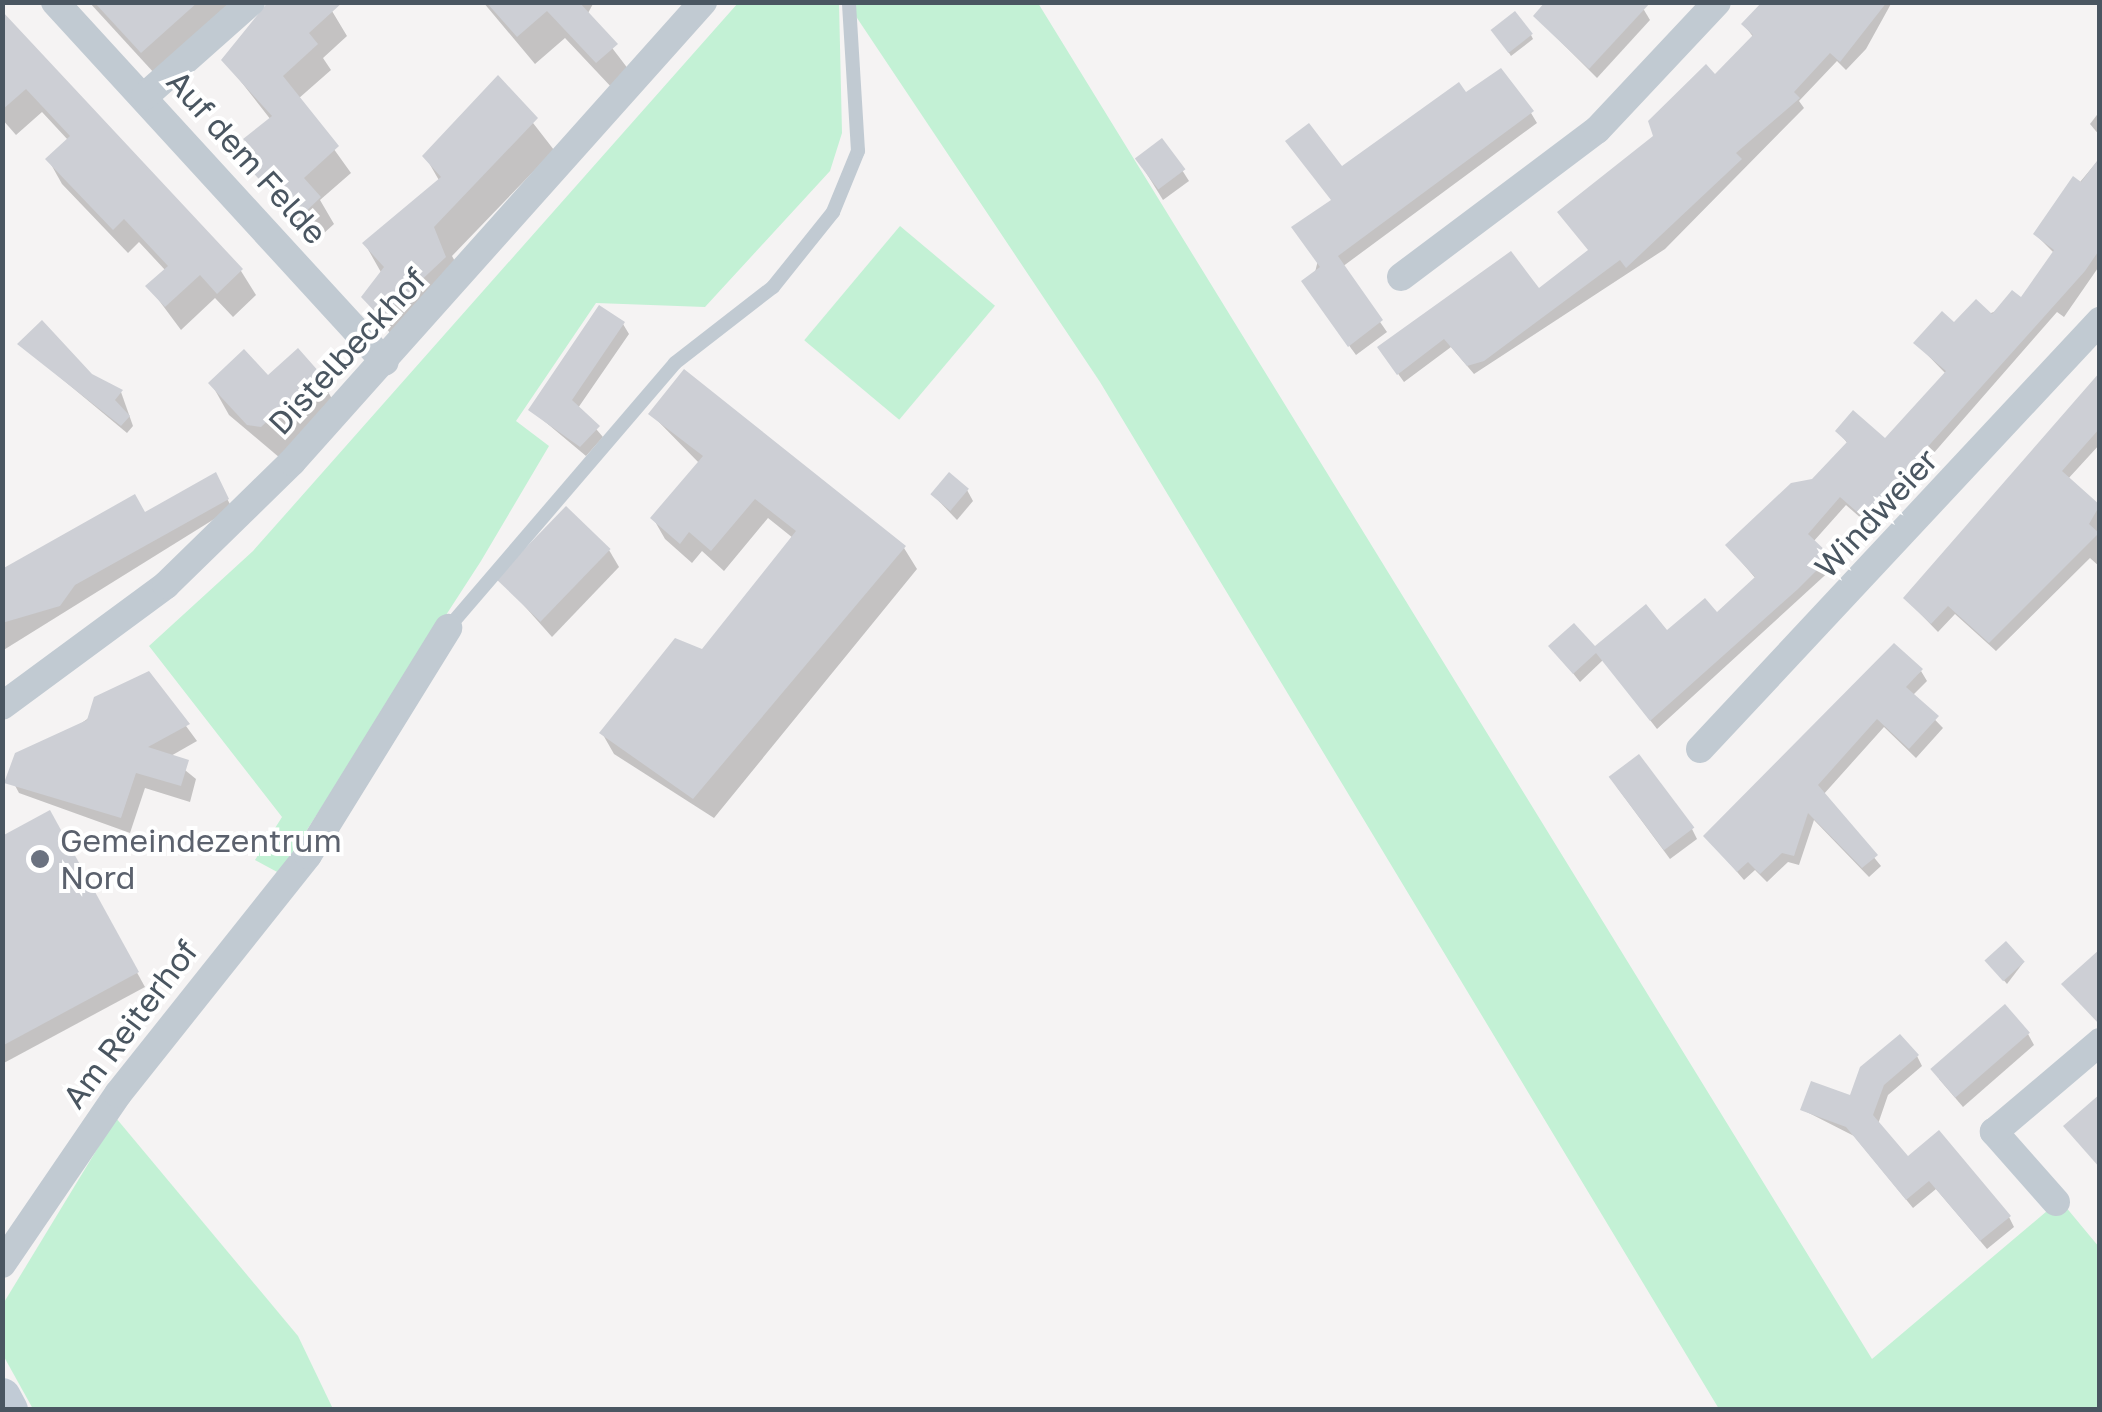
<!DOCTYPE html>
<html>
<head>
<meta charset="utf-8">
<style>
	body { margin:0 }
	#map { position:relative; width:2102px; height:1412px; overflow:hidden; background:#f5f3f3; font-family:"Golos Text",sans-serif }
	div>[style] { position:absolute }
	.green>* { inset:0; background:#c3f1d5; transform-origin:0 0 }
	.shadow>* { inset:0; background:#0003 }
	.building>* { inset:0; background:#cdcfd5; transform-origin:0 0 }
	.lane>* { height:14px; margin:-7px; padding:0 7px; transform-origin:7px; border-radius:7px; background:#c1cad2 }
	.street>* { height:28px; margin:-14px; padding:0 14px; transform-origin:14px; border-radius:14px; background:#c1cad2 }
	.secondary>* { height:38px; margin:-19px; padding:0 19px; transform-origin:19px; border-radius:19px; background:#c1cbd6 }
	.dots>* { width:28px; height:28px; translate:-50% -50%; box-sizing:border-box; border:5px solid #fff; border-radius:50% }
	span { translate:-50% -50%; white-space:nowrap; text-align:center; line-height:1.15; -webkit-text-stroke:8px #fff; paint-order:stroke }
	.street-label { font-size:32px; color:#4a5661 }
	.worship-label { font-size:32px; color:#5b616d }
	.left { translate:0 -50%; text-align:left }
	.frame { position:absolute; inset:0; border:5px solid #4a5661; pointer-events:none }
</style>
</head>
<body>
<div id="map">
	<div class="green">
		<i style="clip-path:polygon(738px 3px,839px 3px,842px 133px,830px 171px,705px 307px,596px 303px,516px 421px,549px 446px,481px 561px,279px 873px,255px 860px,282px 817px,149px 646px,253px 551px)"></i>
		<i style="clip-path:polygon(847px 3px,1038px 3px,1872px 1359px,2060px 1200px,2099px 1247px,2099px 1409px,1719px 1409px,1100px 382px)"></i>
		<i style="left:900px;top:226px;width:124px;height:149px;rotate:40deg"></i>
		<i style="clip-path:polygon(116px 1118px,298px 1336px,333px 1409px,33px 1409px,3px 1355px,3px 1304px)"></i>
	</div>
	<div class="shadow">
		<i style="clip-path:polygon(89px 2px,240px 2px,155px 74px)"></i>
		<i style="clip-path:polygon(483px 2px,594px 2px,587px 15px,632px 74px,614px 90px,565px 38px,535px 64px)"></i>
		<i style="clip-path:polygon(1845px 2px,1892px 2px,1866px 49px,1846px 70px,1837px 61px,1799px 101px,1804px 108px,1665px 249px,1474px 374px,1451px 347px,1404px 382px,1386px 357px,1539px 292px,1590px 252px,1656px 137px,1754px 38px,1744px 25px)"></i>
		<i style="clip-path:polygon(1644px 10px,1650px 20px,1597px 78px,1536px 17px)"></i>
		<i style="clip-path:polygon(332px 11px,347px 36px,323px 58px,331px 70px,298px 99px,351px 173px,320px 200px,334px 224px,313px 243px,246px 162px,255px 154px,247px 139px,271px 120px,224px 60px)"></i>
		<i style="clip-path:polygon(2px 14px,241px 271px,256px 295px,233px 317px,215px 298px,181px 330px,149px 287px,166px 271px,139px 242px,128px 253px,62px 184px,48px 159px,68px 140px,42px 112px,16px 135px,2px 119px)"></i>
		<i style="clip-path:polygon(1493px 29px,1531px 35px,1533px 39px,1511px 56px)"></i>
		<i style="clip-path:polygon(498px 78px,554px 150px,452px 256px,461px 272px,400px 347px,364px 297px,382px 274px,365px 244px,440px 182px,425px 156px)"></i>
		<i style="clip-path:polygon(1466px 95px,1531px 113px,1537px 123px,1342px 267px,1387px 332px,1356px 355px,1310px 292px,1341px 169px)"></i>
		<i style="clip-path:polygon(2100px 111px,2100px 136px,2090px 124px)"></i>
		<i style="clip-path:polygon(1137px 158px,1182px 170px,1189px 181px,1163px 200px)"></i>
		<i style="clip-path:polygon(2100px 158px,2100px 265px,2064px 317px,2057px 312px,1870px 526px,1846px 505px,1813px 542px,1834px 567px,1657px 729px,1603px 660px,1580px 682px,1551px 646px,1595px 650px,1667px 633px,1717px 615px,1756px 579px,1728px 546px,1814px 481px,1848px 444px,1838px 431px,1885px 441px,1946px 374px,1916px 343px,2021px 301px,2055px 254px,2036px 235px)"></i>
		<i style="clip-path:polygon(623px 324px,629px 334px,578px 408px,603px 437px,586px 456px,531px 410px)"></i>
		<i style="clip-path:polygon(20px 344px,121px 392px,133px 426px,127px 433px)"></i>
		<i style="clip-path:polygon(685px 373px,904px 548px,917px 569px,714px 818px,614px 754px,602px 733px,703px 652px,793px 538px,768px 518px,724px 571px,702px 551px,692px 563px,665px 539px,653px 518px,700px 464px,651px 414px)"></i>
		<i style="clip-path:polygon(318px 374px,336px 406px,280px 458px,229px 415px,211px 383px)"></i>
		<i style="clip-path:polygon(2100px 383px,2100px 444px,2067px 480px,2100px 509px,2100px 567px,2090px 558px,1996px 651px,1955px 614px,1938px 632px,1906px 599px)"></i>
		<i style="clip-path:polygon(215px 476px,232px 508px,2px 651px,2px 588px)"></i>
		<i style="clip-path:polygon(967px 490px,973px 501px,957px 520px,933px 495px)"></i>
		<i style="clip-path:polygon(609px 550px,619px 567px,552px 637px,504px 583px)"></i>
		<i style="clip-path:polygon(1921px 671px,1927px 681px,1912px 696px,1943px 728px,1916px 758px,1884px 727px,1823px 795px,1881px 866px,1869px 877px,1814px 820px,1799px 865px,1788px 862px,1767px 882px,1755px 870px,1744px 880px,1706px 836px)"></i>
		<i style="clip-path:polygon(148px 674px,197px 741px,169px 757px,196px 779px,190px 802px,145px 788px,130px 833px,19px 793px,10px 776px)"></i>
		<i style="clip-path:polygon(1616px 786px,1692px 829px,1697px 839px,1670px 859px)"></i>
		<i style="clip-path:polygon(49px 813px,145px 987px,2px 1064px,2px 839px)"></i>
		<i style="clip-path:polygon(2023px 963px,2007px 984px,1990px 964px)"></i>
		<i style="clip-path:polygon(2028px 1034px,2034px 1045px,1963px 1107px,1939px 1079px)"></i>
		<i style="clip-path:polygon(1917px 1056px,1922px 1066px,1888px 1095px,1878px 1124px,1908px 1159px,2009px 1217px,2014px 1227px,1987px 1249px,1936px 1189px,1913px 1208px,1854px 1136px,1803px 1110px,1852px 1098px)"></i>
	</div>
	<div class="building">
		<i style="clip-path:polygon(94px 2px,198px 2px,141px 53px)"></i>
		<i style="clip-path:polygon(268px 2px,343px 2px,309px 33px,318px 44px,283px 76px,339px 146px,304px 178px,321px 197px,297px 220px,243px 162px,255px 151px,243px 139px,272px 116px,221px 60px)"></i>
		<i style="clip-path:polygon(486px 2px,579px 2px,618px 44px,596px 63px,547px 11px,517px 37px)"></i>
		<i style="clip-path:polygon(1545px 2px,1651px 2px,1589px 69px,1533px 16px)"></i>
		<i style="clip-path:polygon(1762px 2px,1887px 2px,1840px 62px,1830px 53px,1794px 92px,1800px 98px,1736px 153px,1742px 159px,1626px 268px,1620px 260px,1484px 361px,1467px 366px,1444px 339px,1397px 375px,1377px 347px,1511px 251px,1539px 288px,1588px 250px,1557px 212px,1653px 136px,1648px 121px,1706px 64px,1715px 74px,1753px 35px,1741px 24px)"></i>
		<i style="clip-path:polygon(2px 11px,243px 269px,217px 294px,200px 275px,165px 307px,145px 286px,168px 266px,124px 219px,113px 230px,45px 159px,70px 136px,26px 89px,2px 110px)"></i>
		<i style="left:1515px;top:11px;width:29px;height:31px;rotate:52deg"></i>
		<i style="clip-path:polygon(1501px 68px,1534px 111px,1338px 256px,1383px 320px,1348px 347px,1301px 281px,1320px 267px,1291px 227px,1331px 200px,1285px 141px,1309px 123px,1342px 166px,1459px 82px,1466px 92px)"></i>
		<i style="clip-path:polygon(498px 75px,538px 118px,434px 227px,446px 257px,381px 318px,361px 297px,384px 267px,362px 243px,441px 177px,422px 156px)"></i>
		<i style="left:1162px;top:138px;width:39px;height:34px;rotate:53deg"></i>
		<i style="clip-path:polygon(2100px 157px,2100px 249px,2085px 271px,1864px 518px,1840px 497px,1808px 534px,1831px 556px,1798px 589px,1650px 721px,1596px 653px,1573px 674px,1548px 646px,1574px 623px,1595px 646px,1646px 604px,1667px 630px,1705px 598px,1717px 612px,1755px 577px,1725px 545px,1791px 483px,1812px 479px,1847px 442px,1835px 431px,1853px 410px,1885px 438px,1946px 371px,1913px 343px,1942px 311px,1954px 322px,1976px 299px,1992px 314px,2012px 290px,2021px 297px,2054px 250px,2033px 234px,2073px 176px,2081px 182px)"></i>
		<i style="clip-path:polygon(599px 305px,625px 322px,572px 400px,600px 426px,580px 447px,528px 410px)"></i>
		<i style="clip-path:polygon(42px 320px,92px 374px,123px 390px,115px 400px,130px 416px,121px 426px,17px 344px)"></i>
		<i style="clip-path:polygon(298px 348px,320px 373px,261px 427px,247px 425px,208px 383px,244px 349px,268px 375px)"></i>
		<i style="clip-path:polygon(684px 369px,906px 546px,693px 799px,599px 733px,675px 638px,702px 649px,796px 531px,755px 499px,711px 551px,689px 532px,680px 544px,650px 518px,703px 456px,648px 414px)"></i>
		<i style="clip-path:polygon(2100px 372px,2100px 428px,2062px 471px,2100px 505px,2089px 524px,2099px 533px,1989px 643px,1948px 606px,1931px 624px,1903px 598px)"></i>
		<i style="clip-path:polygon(216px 472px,229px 499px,75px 585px,60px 606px,2px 623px,2px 569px,135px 494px,145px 512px)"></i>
		<i style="left:949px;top:472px;width:26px;height:29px;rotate:40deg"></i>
		<i style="left:566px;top:506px;width:62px;height:101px;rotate:44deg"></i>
		<i style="clip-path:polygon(1894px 643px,1923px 669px,1906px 687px,1939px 716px,1909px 749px,1877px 719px,1818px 785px,1878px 855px,1862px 868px,1808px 813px,1794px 856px,1782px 853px,1760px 874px,1748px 862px,1737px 872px,1703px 836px)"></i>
		<i style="clip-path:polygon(149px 671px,190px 724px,148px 747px,189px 760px,181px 786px,136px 773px,121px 818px,4px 783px,15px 753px,87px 720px,94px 697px)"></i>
		<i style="left:1639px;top:754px;width:92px;height:38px;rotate:53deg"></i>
		<i style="clip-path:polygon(50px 810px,139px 972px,2px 1046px,2px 836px)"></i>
		<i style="left:2006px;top:941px;width:28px;height:29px;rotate:48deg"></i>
		<i style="clip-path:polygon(2100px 949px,2100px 1025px,2061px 984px)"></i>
		<i style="left:2005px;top:1004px;width:38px;height:99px;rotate:49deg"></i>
		<i style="clip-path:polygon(1900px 1034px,1919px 1055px,1884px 1085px,1873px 1115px,1908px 1156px,1939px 1130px,2011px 1216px,1980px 1241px,1929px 1181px,1906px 1200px,1846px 1127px,1800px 1110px,1811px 1081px,1850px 1095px,1860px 1067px)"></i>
		<i style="clip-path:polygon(2100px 1094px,2100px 1168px,2063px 1126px)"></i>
	</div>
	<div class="lane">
		<i style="left:448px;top:628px;width:349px;rotate:-49.4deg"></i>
		<i style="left:675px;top:363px;width:124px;rotate:-37.8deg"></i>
		<i style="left:773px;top:287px;width:96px;rotate:-51.3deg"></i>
		<i style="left:833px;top:212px;width:66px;rotate:-67.7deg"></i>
		<i style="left:858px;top:151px;width:149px;rotate:-93.5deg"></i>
	</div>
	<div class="street">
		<i style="left:55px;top:2px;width:488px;rotate:47.5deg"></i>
		<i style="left:145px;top:96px;width:142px;rotate:-41.6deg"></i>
		<i style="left:1401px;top:277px;width:245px;rotate:-36.9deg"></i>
		<i style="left:1597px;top:130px;width:175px;rotate:-46.8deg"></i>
		<i style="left:2px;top:706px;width:204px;rotate:-36.4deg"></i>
		<i style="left:166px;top:585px;width:176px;rotate:-44.3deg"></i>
		<i style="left:292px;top:462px;width:617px;rotate:-48.22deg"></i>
		<i style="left:1700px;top:749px;width:586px;rotate:-46.94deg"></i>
		<i style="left:2056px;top:1202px;width:94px;rotate:-131.5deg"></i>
		<i style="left:1994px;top:1132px;width:139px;rotate:-40.3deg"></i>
		<i style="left:2px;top:1264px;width:206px;rotate:-55.7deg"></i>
		<i style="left:118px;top:1094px;width:305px;rotate:-51.5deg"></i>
		<i style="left:308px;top:855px;width:267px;rotate:-58.3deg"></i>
	</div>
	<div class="secondary">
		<i style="left:2px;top:1397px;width:15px;rotate:62deg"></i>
	</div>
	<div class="dots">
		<i style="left:40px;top:859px;background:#6b7280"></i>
	</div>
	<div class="street-label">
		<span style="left:247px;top:157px;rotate:48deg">Auf dem Felde</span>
		<span style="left:347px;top:351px;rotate:-47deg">Distelbeckhof</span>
		<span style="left:1876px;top:513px;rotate:-47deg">Windweier</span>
		<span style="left:130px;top:1024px;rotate:-53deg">Am Reiterhof</span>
	</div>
	<div class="worship-label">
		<span class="left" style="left:60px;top:859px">Gemeindezentrum<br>Nord</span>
	</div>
	<div class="frame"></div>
</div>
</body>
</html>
